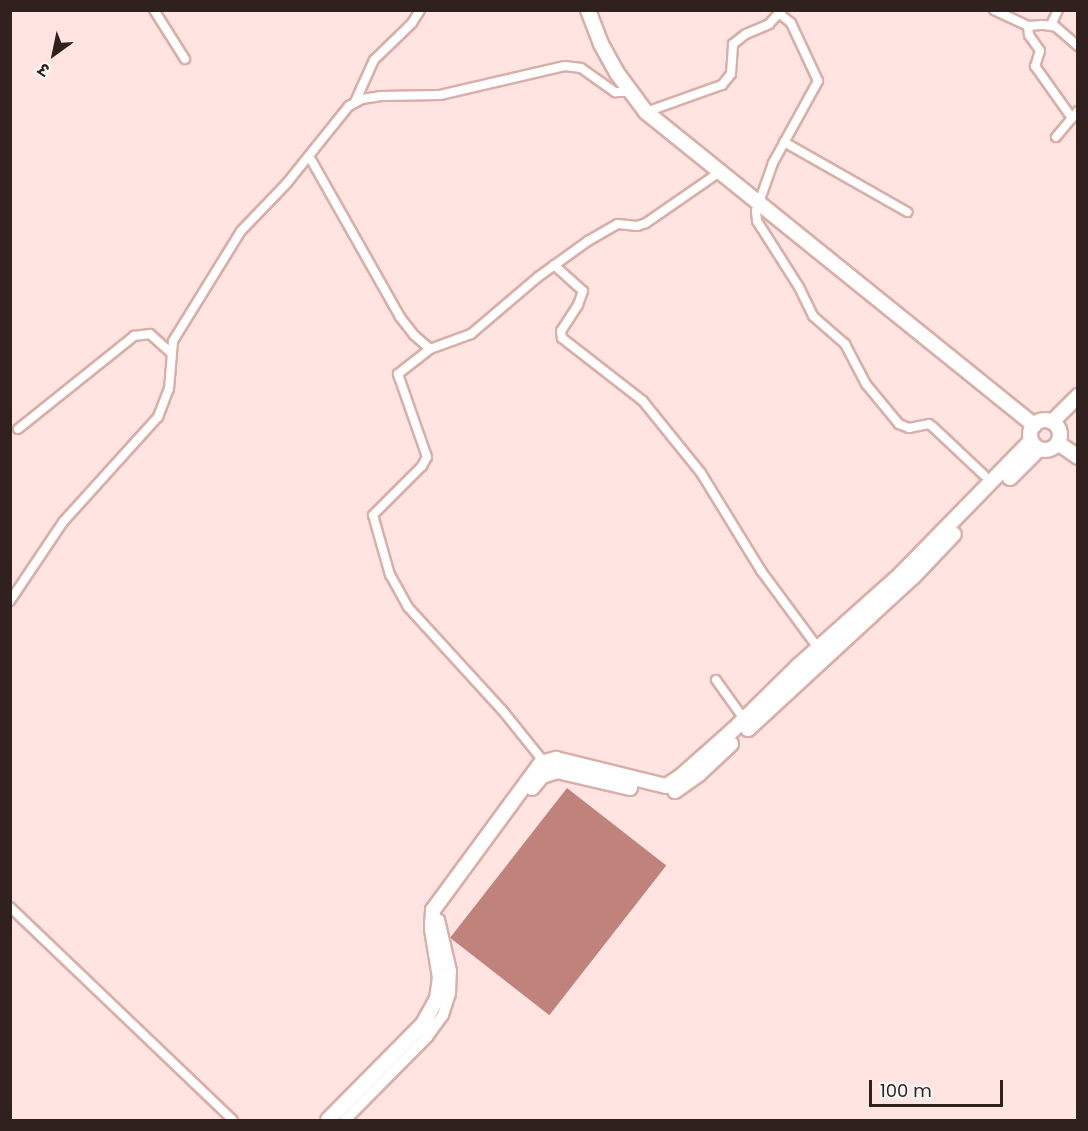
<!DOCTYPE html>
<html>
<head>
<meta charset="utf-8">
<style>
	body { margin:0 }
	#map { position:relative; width:1088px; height:1131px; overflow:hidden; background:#ffe4e1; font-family:Poppins,"Noto Sans Devanagari",sans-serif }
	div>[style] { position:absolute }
	.water>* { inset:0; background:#c0837c; transform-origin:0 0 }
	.roads { filter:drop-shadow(2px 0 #d8afa9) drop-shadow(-2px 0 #d8afa9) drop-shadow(0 2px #d8afa9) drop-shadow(0 -2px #d8afa9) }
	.minor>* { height:8px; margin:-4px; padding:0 4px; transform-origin:4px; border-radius:4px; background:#fff }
	.tertiary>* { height:10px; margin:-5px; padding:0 5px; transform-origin:5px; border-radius:5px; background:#fff }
	.primary>* { height:14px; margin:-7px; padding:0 7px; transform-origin:7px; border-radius:7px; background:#fff }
	.primary>.ring { margin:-7px; padding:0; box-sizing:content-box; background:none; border:14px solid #fff; border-radius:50% }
	span { translate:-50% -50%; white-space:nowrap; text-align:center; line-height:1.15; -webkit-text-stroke:5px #f9f9f9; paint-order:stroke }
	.frame { position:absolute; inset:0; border:12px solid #30201e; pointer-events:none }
	.north { position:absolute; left:24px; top:24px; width:60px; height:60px; -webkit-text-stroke:4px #f9f9f9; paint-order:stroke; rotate:213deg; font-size:16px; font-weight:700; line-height:24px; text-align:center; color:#30201e }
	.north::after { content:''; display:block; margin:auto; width:21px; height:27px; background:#30201e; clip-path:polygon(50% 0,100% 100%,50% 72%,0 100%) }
	.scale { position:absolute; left:869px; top:1080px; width:134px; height:27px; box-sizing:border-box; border:3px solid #30201e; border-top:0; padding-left:8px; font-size:18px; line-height:21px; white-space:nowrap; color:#30201e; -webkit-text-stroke:4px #f9f9f9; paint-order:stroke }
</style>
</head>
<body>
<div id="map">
	<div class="water">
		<i style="left:567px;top:788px;width:126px;height:190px;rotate:38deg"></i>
	</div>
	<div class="roads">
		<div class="minor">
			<i style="left:154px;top:10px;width:58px;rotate:57.7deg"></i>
			<i style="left:994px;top:10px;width:38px;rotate:25deg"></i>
			<i style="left:1028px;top:26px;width:16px;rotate:-4deg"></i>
			<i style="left:1044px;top:25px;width:12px;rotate:9deg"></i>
			<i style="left:1056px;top:27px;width:29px;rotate:41deg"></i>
			<i style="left:780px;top:14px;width:14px;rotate:39deg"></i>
			<i style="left:791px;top:23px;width:64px;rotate:65deg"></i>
			<i style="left:818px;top:81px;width:94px;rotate:118.8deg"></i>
			<i style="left:773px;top:163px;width:51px;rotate:109.5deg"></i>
			<i style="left:756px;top:211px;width:10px;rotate:84deg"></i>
			<i style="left:757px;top:221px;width:78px;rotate:57.5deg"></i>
			<i style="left:799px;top:287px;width:32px;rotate:64deg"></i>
			<i style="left:813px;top:316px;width:43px;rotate:41.2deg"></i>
			<i style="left:845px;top:344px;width:45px;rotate:62.3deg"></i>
			<i style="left:866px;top:384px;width:52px;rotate:50.5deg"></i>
			<i style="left:899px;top:424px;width:11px;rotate:22deg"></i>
			<i style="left:909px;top:428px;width:20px;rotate:-11deg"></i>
			<i style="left:929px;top:424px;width:5px;rotate:37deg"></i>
			<i style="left:933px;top:427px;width:70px;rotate:43.3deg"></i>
			<i style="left:1051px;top:25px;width:17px;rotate:-65deg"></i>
			<i style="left:1028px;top:26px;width:9px;rotate:84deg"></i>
			<i style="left:1029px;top:35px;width:19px;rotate:55deg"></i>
			<i style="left:1040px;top:51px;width:16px;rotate:108deg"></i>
			<i style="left:1035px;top:66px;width:64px;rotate:54.6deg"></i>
			<i style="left:355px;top:102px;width:46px;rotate:-65.7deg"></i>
			<i style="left:374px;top:60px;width:53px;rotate:-44.2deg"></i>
			<i style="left:412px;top:23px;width:15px;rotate:-58deg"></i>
			<i style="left:646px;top:112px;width:81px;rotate:-19.6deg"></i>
			<i style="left:722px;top:85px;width:14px;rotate:-51deg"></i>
			<i style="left:731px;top:74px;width:30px;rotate:-86deg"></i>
			<i style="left:733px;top:44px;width:16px;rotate:-38deg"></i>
			<i style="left:746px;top:34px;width:25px;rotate:-23deg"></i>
			<i style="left:769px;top:24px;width:18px;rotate:-47deg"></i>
			<i style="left:1056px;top:137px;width:34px;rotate:-50deg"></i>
			<i style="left:784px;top:142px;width:142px;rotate:29.6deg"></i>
			<i style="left:309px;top:156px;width:185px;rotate:60.5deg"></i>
			<i style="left:400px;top:317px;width:23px;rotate:52deg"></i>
			<i style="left:414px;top:335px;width:21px;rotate:41deg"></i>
			<i style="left:554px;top:265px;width:39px;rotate:42deg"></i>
			<i style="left:583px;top:291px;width:15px;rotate:110deg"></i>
			<i style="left:578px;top:305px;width:31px;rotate:123deg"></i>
			<i style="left:561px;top:331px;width:7px;rotate:82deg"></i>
			<i style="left:562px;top:338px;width:103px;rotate:37.9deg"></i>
			<i style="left:643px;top:401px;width:92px;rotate:51.1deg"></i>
			<i style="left:701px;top:473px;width:116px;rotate:58.4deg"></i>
			<i style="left:762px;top:572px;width:94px;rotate:53.6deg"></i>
			<i style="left:18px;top:429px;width:149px;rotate:-38.7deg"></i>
			<i style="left:134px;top:336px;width:16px;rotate:-7deg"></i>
			<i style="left:150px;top:334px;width:27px;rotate:42deg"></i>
			<i style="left:10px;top:601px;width:95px;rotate:-56.1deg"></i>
			<i style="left:63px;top:522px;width:142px;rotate:-47.9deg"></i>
			<i style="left:158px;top:417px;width:30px;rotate:-69deg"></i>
			<i style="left:169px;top:389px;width:48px;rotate:-85.2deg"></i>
			<i style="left:173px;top:341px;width:129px;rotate:-58.3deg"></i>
			<i style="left:241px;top:231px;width:66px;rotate:-46.2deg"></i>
			<i style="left:287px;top:183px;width:99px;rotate:-51.2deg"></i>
			<i style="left:349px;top:106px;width:15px;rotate:-28deg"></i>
			<i style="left:362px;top:99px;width:18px;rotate:-9deg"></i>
			<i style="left:380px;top:96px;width:60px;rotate:-1deg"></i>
			<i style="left:440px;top:95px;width:128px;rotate:-13.1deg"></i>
			<i style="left:565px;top:66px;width:16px;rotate:7deg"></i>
			<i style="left:581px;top:68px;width:42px;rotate:35.2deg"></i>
			<i style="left:615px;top:92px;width:15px"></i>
			<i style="left:716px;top:680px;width:48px;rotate:54.3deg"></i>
			<i style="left:544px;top:762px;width:67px;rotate:-128.9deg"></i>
			<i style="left:502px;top:710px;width:139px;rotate:-132.4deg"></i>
			<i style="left:408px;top:607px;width:37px;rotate:-119deg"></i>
			<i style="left:390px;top:575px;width:62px;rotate:-105.8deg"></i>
			<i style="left:373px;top:515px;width:69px;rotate:-45deg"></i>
			<i style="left:422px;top:466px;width:10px;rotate:-61deg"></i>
			<i style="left:427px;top:457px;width:88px;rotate:-109.3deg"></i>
			<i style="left:398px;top:374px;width:41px;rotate:-38deg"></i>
			<i style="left:430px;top:349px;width:44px;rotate:-20.1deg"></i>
			<i style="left:471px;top:334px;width:88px;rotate:-40.4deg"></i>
			<i style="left:538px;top:277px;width:62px;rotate:-35.8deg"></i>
			<i style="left:588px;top:241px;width:34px;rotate:-30deg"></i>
			<i style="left:618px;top:224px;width:19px;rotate:6deg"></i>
			<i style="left:637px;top:226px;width:9px;rotate:-18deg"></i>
			<i style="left:646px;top:223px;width:91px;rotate:-34.7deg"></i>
			<i style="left:10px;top:907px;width:308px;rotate:43.7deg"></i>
		</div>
		<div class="tertiary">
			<i style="left:345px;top:1120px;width:117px;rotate:-45.3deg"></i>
			<i style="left:427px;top:1037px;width:27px;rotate:-54deg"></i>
			<i style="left:443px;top:1015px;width:22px;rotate:-72deg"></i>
			<i style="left:450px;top:994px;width:23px;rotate:-88deg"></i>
			<i style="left:451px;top:971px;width:52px;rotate:-103.2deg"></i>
			<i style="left:439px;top:920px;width:8px;rotate:-173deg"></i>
			<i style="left:431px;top:919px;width:3px;rotate:108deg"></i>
		</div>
		<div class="primary">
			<i style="left:588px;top:10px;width:36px;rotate:69deg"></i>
			<i style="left:601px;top:44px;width:33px;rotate:61deg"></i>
			<i style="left:617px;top:73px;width:49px;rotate:53.4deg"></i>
			<i style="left:646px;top:112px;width:499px;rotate:38.9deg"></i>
			<i class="ring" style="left:1030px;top:420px;width:16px;height:16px"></i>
			<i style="left:1052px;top:422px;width:37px;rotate:-45deg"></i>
			<i style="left:1058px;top:443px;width:24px;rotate:35deg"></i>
			<i style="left:1010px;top:478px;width:41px;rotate:-45deg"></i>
			<i style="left:748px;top:729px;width:224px;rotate:-42.7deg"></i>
			<i style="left:913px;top:577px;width:59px;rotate:-46.4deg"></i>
			<i style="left:532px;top:788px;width:16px;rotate:-50deg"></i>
			<i style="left:542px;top:776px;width:16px;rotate:-18deg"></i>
			<i style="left:557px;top:771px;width:75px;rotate:13.1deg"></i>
			<i style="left:675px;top:791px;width:29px;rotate:-35deg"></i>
			<i style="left:699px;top:774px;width:44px;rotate:-43.2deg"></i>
			<i style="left:328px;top:1120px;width:135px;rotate:-45.3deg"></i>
			<i style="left:423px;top:1024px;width:29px;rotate:-61deg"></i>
			<i style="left:437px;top:999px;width:21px;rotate:-82deg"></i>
			<i style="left:440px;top:978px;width:50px;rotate:-99.3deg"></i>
			<i style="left:432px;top:929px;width:19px;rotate:-87deg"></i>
			<i style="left:433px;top:910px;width:182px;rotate:-53.7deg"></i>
			<i style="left:541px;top:763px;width:16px;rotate:-15deg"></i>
			<i style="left:556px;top:759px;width:113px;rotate:13.8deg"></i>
			<i style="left:666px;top:786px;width:17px;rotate:-33deg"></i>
			<i style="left:680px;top:777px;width:72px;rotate:-41.6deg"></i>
			<i style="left:734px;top:729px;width:90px;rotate:-44.5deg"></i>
			<i style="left:798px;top:666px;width:138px;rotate:-41.8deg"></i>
			<i style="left:901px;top:574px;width:186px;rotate:-45.7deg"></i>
		</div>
	</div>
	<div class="frame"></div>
	<div class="north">उ</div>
	<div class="scale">100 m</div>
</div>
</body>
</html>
